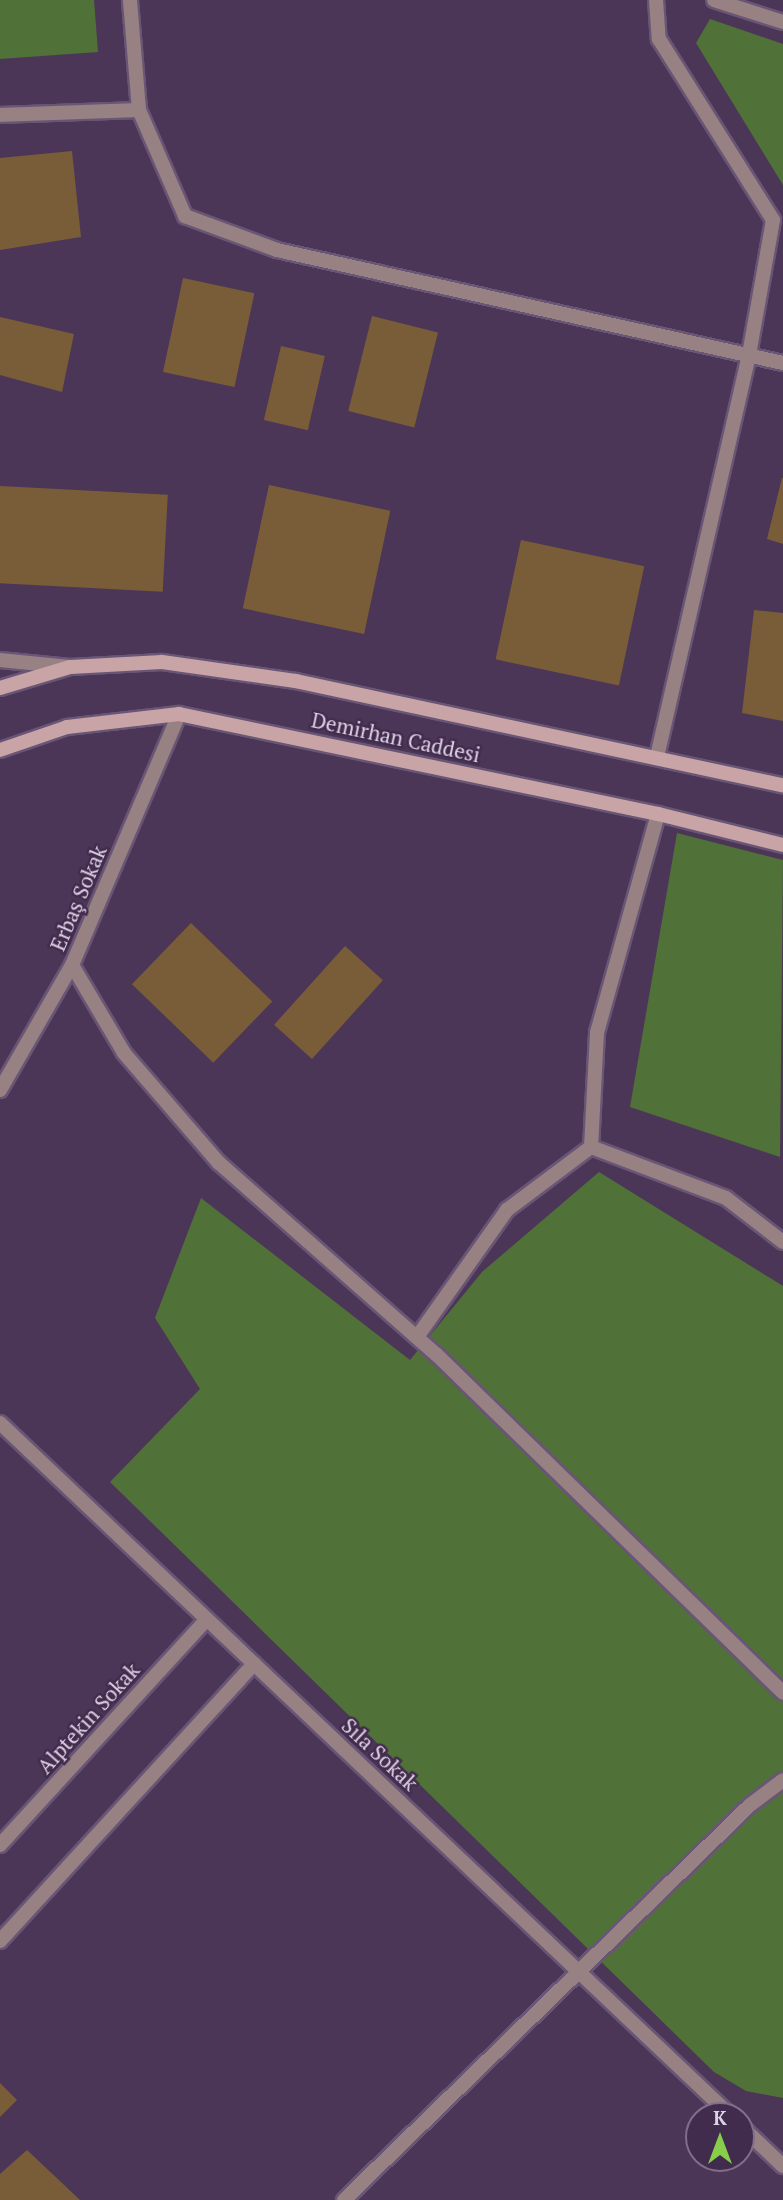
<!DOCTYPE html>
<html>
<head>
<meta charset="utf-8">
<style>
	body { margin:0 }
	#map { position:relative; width:783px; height:2200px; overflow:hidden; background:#4c3658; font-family:"PT Serif",serif }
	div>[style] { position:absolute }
	.green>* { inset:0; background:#507138 }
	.building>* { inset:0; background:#785d38; transform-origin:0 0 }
	.roads { filter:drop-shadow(2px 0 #695575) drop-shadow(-2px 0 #695575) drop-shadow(0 2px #695575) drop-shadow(0 -2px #695575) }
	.street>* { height:14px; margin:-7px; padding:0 7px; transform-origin:7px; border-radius:7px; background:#988182 }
	.secondary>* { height:14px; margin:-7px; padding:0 7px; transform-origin:7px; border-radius:7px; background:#c8a4a7 }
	span { translate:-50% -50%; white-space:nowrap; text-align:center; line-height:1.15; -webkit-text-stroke:5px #422c4d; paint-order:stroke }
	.street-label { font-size:21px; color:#dfd2e7 }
	.north { position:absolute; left:685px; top:2102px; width:70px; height:70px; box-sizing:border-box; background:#422c4d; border:2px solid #816e8b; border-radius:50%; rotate:0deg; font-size:19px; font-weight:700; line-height:28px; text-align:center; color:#dfd2e7 }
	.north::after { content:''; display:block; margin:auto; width:24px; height:32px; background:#87cf4a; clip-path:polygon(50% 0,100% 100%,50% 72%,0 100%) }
</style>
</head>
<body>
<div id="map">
	<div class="green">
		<i style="clip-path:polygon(0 0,94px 0,98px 52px,0 59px)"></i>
		<i style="clip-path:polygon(710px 19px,783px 44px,783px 185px,696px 43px)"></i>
		<i style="clip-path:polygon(677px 833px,783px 860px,780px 1157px,630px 1107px)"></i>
		<i style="clip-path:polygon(599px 1172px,783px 1286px,783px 2098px,746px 2091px,714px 2072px,110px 1482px,200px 1389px,155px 1318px,201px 1198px,410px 1360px,482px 1272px)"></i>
	</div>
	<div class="building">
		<i style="clip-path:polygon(72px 151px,81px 237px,0 250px,0 158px)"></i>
		<i style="left:183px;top:278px;width:73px;height:96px;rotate:12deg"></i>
		<i style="left:372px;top:316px;width:68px;height:98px;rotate:14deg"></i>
		<i style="clip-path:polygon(0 317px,74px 334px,62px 392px,0 375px)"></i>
		<i style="left:281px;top:346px;width:45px;height:76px;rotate:13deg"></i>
		<i style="clip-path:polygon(782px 478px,783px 478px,783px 544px,767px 539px)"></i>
		<i style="left:269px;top:485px;width:124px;height:126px;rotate:12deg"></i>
		<i style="left:0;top:486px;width:168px;height:97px;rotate:3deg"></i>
		<i style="left:521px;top:540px;width:126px;height:122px;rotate:12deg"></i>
		<i style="clip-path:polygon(754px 610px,783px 613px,783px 721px,742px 713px)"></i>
		<i style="left:191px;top:923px;width:113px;height:85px;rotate:44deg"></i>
		<i style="left:345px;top:946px;width:51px;height:106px;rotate:42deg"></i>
		<i style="clip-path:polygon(0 2083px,17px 2100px,0 2117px)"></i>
		<i style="clip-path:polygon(27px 2150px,80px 2200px,0 2200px,0 2174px)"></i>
	</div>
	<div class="roads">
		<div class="street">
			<i style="left:656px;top:0;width:39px;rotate:86deg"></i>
			<i style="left:659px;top:39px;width:214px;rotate:57.8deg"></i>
			<i style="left:773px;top:220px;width:137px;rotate:100.1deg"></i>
			<i style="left:749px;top:355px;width:413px;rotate:102.9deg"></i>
			<i style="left:714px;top:0;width:72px;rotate:17.7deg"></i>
			<i style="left:139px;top:110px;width:116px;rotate:66.5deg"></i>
			<i style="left:185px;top:216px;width:98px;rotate:20.3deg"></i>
			<i style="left:277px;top:250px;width:518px;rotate:12.59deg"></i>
			<i style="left:0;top:115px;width:139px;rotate:-2.1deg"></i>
			<i style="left:139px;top:110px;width:110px;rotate:-94.7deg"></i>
			<i style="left:0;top:660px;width:70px;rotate:5.7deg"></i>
			<i style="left:658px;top:814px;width:227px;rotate:105.6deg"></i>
			<i style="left:597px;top:1033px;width:114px;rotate:93deg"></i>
			<i style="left:591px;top:1147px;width:144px;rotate:20.7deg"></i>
			<i style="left:726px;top:1198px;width:72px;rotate:37.7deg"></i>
			<i style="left:72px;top:965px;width:102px;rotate:59.4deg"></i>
			<i style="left:124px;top:1053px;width:145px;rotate:49.2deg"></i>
			<i style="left:219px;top:1163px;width:289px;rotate:41.4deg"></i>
			<i style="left:436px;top:1354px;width:485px;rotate:44.3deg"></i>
			<i style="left:0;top:1090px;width:144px;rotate:-60.1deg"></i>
			<i style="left:72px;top:965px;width:273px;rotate:-66.9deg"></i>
			<i style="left:417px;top:1337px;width:156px;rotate:-54.7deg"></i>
			<i style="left:507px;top:1210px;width:105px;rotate:-36.9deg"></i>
			<i style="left:0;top:1423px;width:1007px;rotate:43.47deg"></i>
			<i style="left:0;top:1845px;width:306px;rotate:-47.5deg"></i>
			<i style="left:0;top:1941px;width:376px;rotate:-47.5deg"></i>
			<i style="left:741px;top:2126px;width:58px;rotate:43.6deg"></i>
			<i style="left:344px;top:2200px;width:566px;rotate:-44.21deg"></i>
			<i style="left:750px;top:1805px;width:41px;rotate:-37.1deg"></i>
		</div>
		<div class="secondary">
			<i style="left:0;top:688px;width:73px;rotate:-16.7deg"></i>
			<i style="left:70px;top:667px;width:92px;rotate:-3.1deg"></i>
			<i style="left:162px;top:662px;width:135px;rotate:8.1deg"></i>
			<i style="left:296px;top:681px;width:498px;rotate:12.1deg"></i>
			<i style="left:0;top:750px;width:71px;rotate:-18.9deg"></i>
			<i style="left:67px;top:727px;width:113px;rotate:-6.6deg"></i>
			<i style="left:179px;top:714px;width:489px;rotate:11.8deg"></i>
			<i style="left:658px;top:814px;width:129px;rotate:13.9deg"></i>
		</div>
	</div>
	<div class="street-label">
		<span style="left:396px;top:737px;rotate:12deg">Demirhan Caddesi</span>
		<span style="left:78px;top:898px;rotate:-67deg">Erbaş Sokak</span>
		<span style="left:88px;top:1718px;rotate:-48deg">Alptekin Sokak</span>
		<span style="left:380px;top:1754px;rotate:43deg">Sıla Sokak</span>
	</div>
	<div class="north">K</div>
</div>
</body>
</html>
